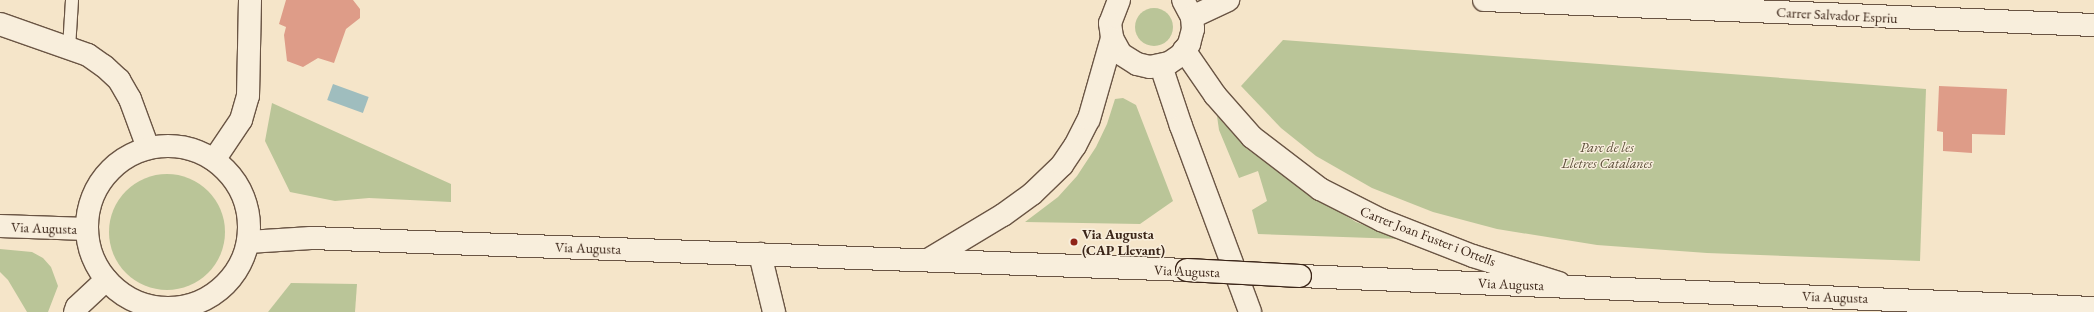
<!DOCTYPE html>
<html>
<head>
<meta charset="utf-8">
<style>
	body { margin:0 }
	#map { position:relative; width:2094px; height:312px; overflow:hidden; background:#f5e5c9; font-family:"EB Garamond",serif }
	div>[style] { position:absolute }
	.green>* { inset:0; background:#bac598 }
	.round { border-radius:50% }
	.water>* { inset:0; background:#9fbdbe; transform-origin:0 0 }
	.building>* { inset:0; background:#de9c88 }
	.roads { filter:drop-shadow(1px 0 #6a5544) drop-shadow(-1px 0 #6a5544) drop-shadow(0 1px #6a5544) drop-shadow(0 -1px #6a5544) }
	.lane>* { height:12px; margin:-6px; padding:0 6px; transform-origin:6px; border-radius:6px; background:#f8eedc }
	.street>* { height:22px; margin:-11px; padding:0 11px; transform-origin:11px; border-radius:11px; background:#f8eedc }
	.secondary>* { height:22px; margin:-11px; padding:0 11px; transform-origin:11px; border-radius:11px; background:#f8eedc }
	.secondary>.ring { margin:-11px; padding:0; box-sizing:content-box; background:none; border:22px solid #f8eedc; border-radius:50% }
	.bridges { filter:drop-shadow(1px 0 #3b2518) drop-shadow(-1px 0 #3b2518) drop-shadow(0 1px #3b2518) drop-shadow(0 -1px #3b2518) }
	.secondary-bridge>* { height:22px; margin:-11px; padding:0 11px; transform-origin:11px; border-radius:11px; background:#f8eedc }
	.dots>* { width:11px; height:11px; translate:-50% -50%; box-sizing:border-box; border:2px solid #f8eedc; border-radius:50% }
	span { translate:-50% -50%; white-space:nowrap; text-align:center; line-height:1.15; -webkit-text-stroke:3px #f8eedc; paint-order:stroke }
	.street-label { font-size:14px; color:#3b2518 }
	.park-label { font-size:14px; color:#5b4d38; font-style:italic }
	.poi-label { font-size:14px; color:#3b2518; font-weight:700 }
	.left { translate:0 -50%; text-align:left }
</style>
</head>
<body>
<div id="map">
	<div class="green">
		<i class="round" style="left:1135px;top:8px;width:38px;height:38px"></i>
		<i style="clip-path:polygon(1283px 40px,1926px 89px,1920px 261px,1707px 253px,1597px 245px,1497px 229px,1433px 212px,1372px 188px,1316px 156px,1281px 128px,1241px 86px)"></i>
		<i style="clip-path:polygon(1123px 98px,1136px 105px,1173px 201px,1140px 224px,1025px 222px,1058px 197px,1077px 176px,1096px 147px,1107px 124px,1115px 99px)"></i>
		<i style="clip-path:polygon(272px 103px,451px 184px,451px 202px,369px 198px,335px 201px,290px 192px,265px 141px)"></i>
		<i style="clip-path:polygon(1217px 116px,1246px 148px,1289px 180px,1356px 222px,1401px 239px,1258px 234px,1252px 210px,1267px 201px,1258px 171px,1239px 178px,1219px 130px)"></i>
		<i class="round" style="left:109px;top:174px;width:116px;height:116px"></i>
		<i style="clip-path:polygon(0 249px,32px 252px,43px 258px,51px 267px,58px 286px,48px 312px,27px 312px,8px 280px,0 272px)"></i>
		<i style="clip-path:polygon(291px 283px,357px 284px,355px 312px,268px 312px)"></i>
	</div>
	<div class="water">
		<i style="left:333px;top:84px;width:38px;height:17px;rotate:20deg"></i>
	</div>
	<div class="building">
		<i style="clip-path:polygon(286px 0,353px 0,360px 9px,360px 18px,346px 29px,334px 63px,318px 58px,303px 67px,287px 61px,284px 35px,286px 27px,279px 24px)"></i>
		<i style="clip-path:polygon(1939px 86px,2007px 89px,2005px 135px,1972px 134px,1972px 153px,1943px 151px,1943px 132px,1937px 131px)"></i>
	</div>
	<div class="roads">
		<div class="lane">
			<i style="left:69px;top:48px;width:48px;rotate:-86.4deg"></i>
		</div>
		<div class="street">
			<i style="left:1119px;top:0;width:25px;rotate:111deg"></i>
			<i style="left:1110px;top:23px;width:15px;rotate:82deg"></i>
			<i style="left:1112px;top:38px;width:18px;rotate:61deg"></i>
			<i style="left:1121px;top:54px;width:19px;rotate:32deg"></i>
			<i style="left:1137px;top:64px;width:13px;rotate:13deg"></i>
			<i style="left:1150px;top:67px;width:19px;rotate:-12deg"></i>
			<i style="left:1169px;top:63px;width:14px;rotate:-34deg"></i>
			<i style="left:1181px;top:55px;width:14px;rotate:-54deg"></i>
			<i style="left:1189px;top:44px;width:16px;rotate:-75deg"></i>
			<i style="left:1193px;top:29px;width:12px;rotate:-95deg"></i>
			<i style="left:1192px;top:17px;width:19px;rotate:-118deg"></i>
			<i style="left:1484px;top:0;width:611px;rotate:2.35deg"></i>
			<i style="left:1192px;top:17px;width:40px;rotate:-25deg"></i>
			<i style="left:0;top:24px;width:93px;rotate:19.4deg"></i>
			<i style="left:88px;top:55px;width:19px;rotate:35deg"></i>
			<i style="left:104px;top:66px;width:21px;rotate:43deg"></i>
			<i style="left:119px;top:80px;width:22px;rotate:60deg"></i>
			<i style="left:130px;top:99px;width:52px;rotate:69.8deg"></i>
			<i style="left:1184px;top:50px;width:55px;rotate:55.4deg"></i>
			<i style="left:1215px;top:95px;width:56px;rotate:48.6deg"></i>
			<i style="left:1252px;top:137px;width:86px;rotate:37.4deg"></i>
			<i style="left:1320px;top:189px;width:68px;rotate:26.9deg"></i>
			<i style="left:1381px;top:220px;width:99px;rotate:21.4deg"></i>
			<i style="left:1473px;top:256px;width:90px;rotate:17.4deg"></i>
			<i style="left:1161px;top:66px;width:63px;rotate:71.6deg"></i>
			<i style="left:1181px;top:126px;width:198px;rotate:69.6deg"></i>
			<i style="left:214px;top:160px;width:48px;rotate:-56deg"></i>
			<i style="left:241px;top:120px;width:25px;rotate:-74deg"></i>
			<i style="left:248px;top:96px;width:96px;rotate:-88.8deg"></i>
			<i style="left:760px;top:254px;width:60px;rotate:76.4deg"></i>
			<i style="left:928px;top:260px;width:87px;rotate:-31deg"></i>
			<i style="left:1003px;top:215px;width:36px;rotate:-36deg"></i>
			<i style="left:1032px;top:194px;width:42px;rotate:-44deg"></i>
			<i style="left:1062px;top:165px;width:23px;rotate:-56deg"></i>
			<i style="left:1075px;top:146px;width:30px;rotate:-63deg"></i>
			<i style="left:1089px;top:119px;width:84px;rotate:-74.1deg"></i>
			<i style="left:75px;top:312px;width:5px;rotate:-68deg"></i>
			<i style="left:77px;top:307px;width:40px;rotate:-43deg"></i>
		</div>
		<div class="secondary">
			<i class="ring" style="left:87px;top:146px;width:140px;height:140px"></i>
			<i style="left:0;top:226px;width:87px;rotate:2deg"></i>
			<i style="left:248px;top:242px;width:63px;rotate:-3.6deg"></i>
			<i style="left:311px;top:238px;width:877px;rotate:2.09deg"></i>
			<i style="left:1300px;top:276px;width:795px;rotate:2.31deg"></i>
		</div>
	</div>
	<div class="bridges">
		<div class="secondary-bridge">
			<i style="left:1187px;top:270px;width:113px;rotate:3deg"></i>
		</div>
	</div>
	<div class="dots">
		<i style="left:1074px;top:242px;background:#8f2418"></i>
	</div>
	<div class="street-label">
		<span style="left:1837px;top:15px;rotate:3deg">Carrer Salvador Espriu</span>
		<span style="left:44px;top:228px;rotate:2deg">Via Augusta</span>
		<span style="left:1428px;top:236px;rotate:21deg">Carrer Joan Fuster i Ortells</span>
		<span style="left:588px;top:248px;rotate:2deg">Via Augusta</span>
		<span style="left:1187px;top:271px;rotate:2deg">Via Augusta</span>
		<span style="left:1511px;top:284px;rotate:2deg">Via Augusta</span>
		<span style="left:1835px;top:297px;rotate:2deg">Via Augusta</span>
	</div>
	<div class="park-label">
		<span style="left:1607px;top:155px">Parc de les<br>Lletres Catalanes</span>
	</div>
	<div class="poi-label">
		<span class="left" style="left:1082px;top:242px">Via Augusta<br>(CAP Llevant)</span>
	</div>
</div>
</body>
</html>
